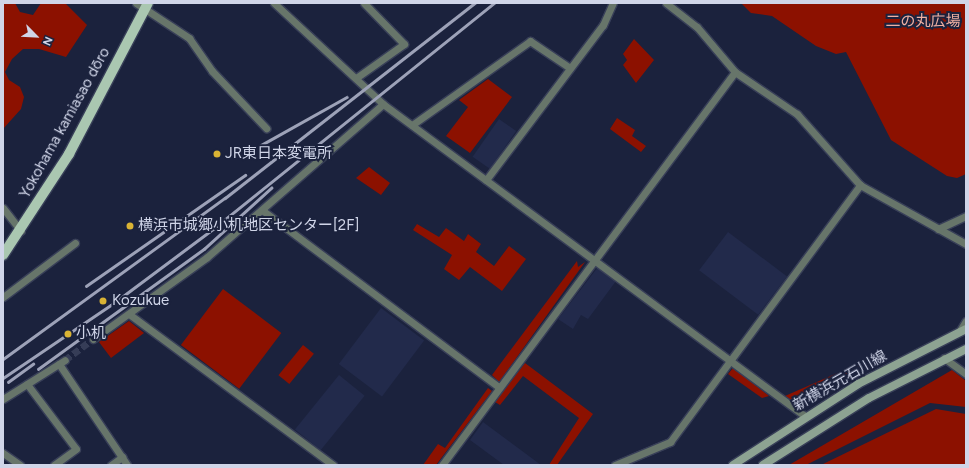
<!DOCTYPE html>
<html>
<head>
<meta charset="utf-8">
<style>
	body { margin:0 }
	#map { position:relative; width:969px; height:468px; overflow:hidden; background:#1b223d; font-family:Figtree,"Noto Sans JP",sans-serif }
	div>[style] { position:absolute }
	.built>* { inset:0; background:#222a4b; transform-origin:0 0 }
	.green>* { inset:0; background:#8c1100; transform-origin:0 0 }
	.street-tunnel>* { height:7px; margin-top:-3.5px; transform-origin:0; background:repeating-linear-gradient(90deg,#363d57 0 7px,transparent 0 10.5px) }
	.roads { filter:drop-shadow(1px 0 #383f58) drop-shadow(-1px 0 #383f58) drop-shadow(0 1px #383f58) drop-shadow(0 -1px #383f58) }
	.street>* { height:7px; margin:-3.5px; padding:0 3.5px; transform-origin:3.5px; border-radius:3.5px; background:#67756a }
	.secondary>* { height:8px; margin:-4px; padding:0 4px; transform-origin:4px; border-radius:4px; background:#8da392 }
	.primary>* { height:10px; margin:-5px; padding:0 5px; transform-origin:5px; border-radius:5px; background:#aac7b1 }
	.rail>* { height:2.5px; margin:-1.25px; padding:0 1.25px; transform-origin:1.25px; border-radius:1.25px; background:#9da2b8 }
	.dots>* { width:11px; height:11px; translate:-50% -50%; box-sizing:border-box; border:2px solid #1b223d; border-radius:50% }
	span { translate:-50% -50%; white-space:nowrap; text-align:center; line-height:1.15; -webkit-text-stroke:4px #1b223d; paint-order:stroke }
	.park-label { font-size:15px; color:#f0b0a3 }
	.street-label { font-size:15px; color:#d0d5e8 }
	.poi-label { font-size:15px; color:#d0d5e8 }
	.left { translate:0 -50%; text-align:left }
	.frame { position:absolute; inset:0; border:4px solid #d0d5e8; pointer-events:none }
	.north { position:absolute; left:16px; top:16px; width:40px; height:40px; -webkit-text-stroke:3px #1b223d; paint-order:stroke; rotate:114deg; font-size:11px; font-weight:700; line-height:16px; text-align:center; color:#d0d5e8 }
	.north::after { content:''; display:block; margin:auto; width:14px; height:18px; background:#d0d5e8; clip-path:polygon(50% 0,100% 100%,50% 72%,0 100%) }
</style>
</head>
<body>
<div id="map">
	<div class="built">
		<i style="left:499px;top:119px;width:21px;height:46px;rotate:35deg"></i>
		<i style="left:728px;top:232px;width:74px;height:48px;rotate:37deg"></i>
		<i style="clip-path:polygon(598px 267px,616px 281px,588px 319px,581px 315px,573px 329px,558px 319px)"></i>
		<i style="left:381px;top:308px;width:54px;height:70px;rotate:37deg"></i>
		<i style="left:339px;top:375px;width:33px;height:70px;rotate:39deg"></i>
		<i style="clip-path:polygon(483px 422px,541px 465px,504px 465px,470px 440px)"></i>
	</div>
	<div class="green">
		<i style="clip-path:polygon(3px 3px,15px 3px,20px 12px,33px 15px,41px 3px,65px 3px,87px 25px,66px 57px,39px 49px,23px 49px,12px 59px,5px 72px,9px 80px,20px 87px,24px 97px,21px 109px,3px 129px)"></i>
		<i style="clip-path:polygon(741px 3px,966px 3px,966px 174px,957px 178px,947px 176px,891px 140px,846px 52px,836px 54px,816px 46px,772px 16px,751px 13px)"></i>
		<i style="clip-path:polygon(634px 39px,654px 60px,636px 83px,623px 65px,627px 60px,623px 54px)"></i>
		<i style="clip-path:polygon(488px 79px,512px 97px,470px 153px,446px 136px,468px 107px,459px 100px)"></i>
		<i style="clip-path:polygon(617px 118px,635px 130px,632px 136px,646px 146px,641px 152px,610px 129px)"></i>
		<i style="clip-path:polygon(369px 167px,390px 183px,381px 195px,356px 178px)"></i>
		<i style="clip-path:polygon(417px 224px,439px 237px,446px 228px,464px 241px,468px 234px,481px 244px,476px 252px,494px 266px,509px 246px,526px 259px,502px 291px,470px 267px,459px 280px,444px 269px,452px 255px,413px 230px)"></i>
		<i style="clip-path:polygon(577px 261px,578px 267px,585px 262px,499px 382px,492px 375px)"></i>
		<i style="left:223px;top:289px;width:73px;height:70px;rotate:37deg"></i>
		<i style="clip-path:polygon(129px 321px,144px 333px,111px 358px,99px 342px)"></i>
		<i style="left:303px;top:345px;width:14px;height:39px;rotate:39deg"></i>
		<i style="clip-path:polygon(876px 356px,798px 404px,785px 396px)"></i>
		<i style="clip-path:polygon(525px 363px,593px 414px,557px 465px,549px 465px,579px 418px,523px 376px,500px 405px,495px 402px)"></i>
		<i style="clip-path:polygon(733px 368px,769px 396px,762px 398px,728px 374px)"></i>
		<i style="clip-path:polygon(952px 370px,966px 381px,966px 407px,930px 403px,806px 465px,789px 465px)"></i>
		<i style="clip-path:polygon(488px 388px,492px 391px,436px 465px,423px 465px,438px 444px,445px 448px)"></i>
		<i style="clip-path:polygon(936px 409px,966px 414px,966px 465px,821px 465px)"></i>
	</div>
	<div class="street-tunnel">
		<i style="left:65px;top:360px;width:35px;rotate:-37deg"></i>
	</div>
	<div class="roads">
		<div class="street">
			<i style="left:136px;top:3px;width:64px;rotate:33.4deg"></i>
			<i style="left:189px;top:38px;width:40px;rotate:55.1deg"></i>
			<i style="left:212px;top:71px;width:79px;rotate:46.5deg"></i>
			<i style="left:274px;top:3px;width:149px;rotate:42.8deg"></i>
			<i style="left:383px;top:104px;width:525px;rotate:36.48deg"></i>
			<i style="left:666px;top:3px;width:39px;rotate:38deg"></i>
			<i style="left:697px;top:27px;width:59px;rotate:49.8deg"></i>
			<i style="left:735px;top:72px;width:75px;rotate:34.1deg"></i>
			<i style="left:797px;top:114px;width:95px;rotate:48.4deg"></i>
			<i style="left:860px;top:185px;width:121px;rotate:29.1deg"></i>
			<i style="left:356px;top:78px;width:59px;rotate:-35.3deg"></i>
			<i style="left:404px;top:44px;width:57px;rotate:-134.3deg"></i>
			<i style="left:412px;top:125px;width:145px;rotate:-35.4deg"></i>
			<i style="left:530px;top:41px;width:48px;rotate:34deg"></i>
			<i style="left:486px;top:180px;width:194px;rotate:-53deg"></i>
			<i style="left:603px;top:25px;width:24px;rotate:-66deg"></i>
			<i style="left:3px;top:208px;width:29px;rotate:52deg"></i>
			<i style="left:262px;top:210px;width:296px;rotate:36.8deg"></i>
			<i style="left:938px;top:229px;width:31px;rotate:-25deg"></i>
			<i style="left:3px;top:297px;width:90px;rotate:-36.9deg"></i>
			<i style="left:129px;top:314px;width:254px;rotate:36.5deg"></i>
			<i style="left:959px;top:332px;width:13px;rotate:-58deg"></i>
			<i style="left:93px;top:339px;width:140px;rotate:-35.7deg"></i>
			<i style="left:207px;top:257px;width:233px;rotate:-41deg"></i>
			<i style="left:944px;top:358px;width:27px;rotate:36deg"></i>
			<i style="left:59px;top:364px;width:122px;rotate:56deg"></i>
			<i style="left:27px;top:384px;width:81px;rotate:53deg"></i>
			<i style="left:76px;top:449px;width:27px;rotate:144deg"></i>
			<i style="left:3px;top:399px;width:73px;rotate:-32.2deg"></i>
			<i style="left:3px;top:453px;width:21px;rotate:35deg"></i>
			<i style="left:111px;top:465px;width:14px;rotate:-36deg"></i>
			<i style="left:442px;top:465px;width:490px;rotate:-53.3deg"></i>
			<i style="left:615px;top:465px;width:60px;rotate:-22.7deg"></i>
			<i style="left:670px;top:442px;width:320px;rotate:-53.5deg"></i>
		</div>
		<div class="secondary">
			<i style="left:733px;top:465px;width:149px;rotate:-32.9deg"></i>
			<i style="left:858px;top:384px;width:121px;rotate:-27deg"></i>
			<i style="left:763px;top:465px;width:125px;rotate:-32.3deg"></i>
			<i style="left:869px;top:398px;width:109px;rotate:-26.8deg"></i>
		</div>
		<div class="primary">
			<i style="left:3px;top:255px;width:121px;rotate:-56.8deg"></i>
			<i style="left:69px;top:154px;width:170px;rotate:-62.4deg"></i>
		</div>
	</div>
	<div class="rail">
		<i style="left:261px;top:145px;width:98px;rotate:-29.2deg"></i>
		<i style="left:86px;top:286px;width:194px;rotate:-34.9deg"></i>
		<i style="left:3px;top:359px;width:274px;rotate:-36deg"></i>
		<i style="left:225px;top:198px;width:317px;rotate:-38deg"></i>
		<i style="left:38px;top:369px;width:205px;rotate:-35.9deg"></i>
		<i style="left:204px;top:249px;width:91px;rotate:-42.3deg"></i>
		<i style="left:3px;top:378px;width:130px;rotate:-34.1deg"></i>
		<i style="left:111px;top:305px;width:127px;rotate:-36.7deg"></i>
		<i style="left:213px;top:229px;width:361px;rotate:-38.8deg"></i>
		<i style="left:8px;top:382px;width:31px;rotate:-36deg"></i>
	</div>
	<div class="dots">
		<i style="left:217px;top:154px;background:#d9b334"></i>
		<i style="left:130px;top:226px;background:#d9b334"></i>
		<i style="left:103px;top:301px;background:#d9b334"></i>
		<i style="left:68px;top:334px;background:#d9b334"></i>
	</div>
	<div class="park-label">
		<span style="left:923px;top:22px">二の丸広場</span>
	</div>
	<div class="street-label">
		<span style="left:65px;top:123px;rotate:-61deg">Yokohama kamiasao dōro</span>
		<span style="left:840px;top:381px;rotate:-30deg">新横浜元石川線</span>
	</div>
	<div class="poi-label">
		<span class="left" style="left:225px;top:154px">JR東日本変電所</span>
		<span class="left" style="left:138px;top:226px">横浜市城郷小机地区センター[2F]</span>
		<span class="left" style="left:112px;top:301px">Kozukue</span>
		<span class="left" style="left:76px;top:334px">小机</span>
	</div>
	<div class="frame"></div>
	<div class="north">N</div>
</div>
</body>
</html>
